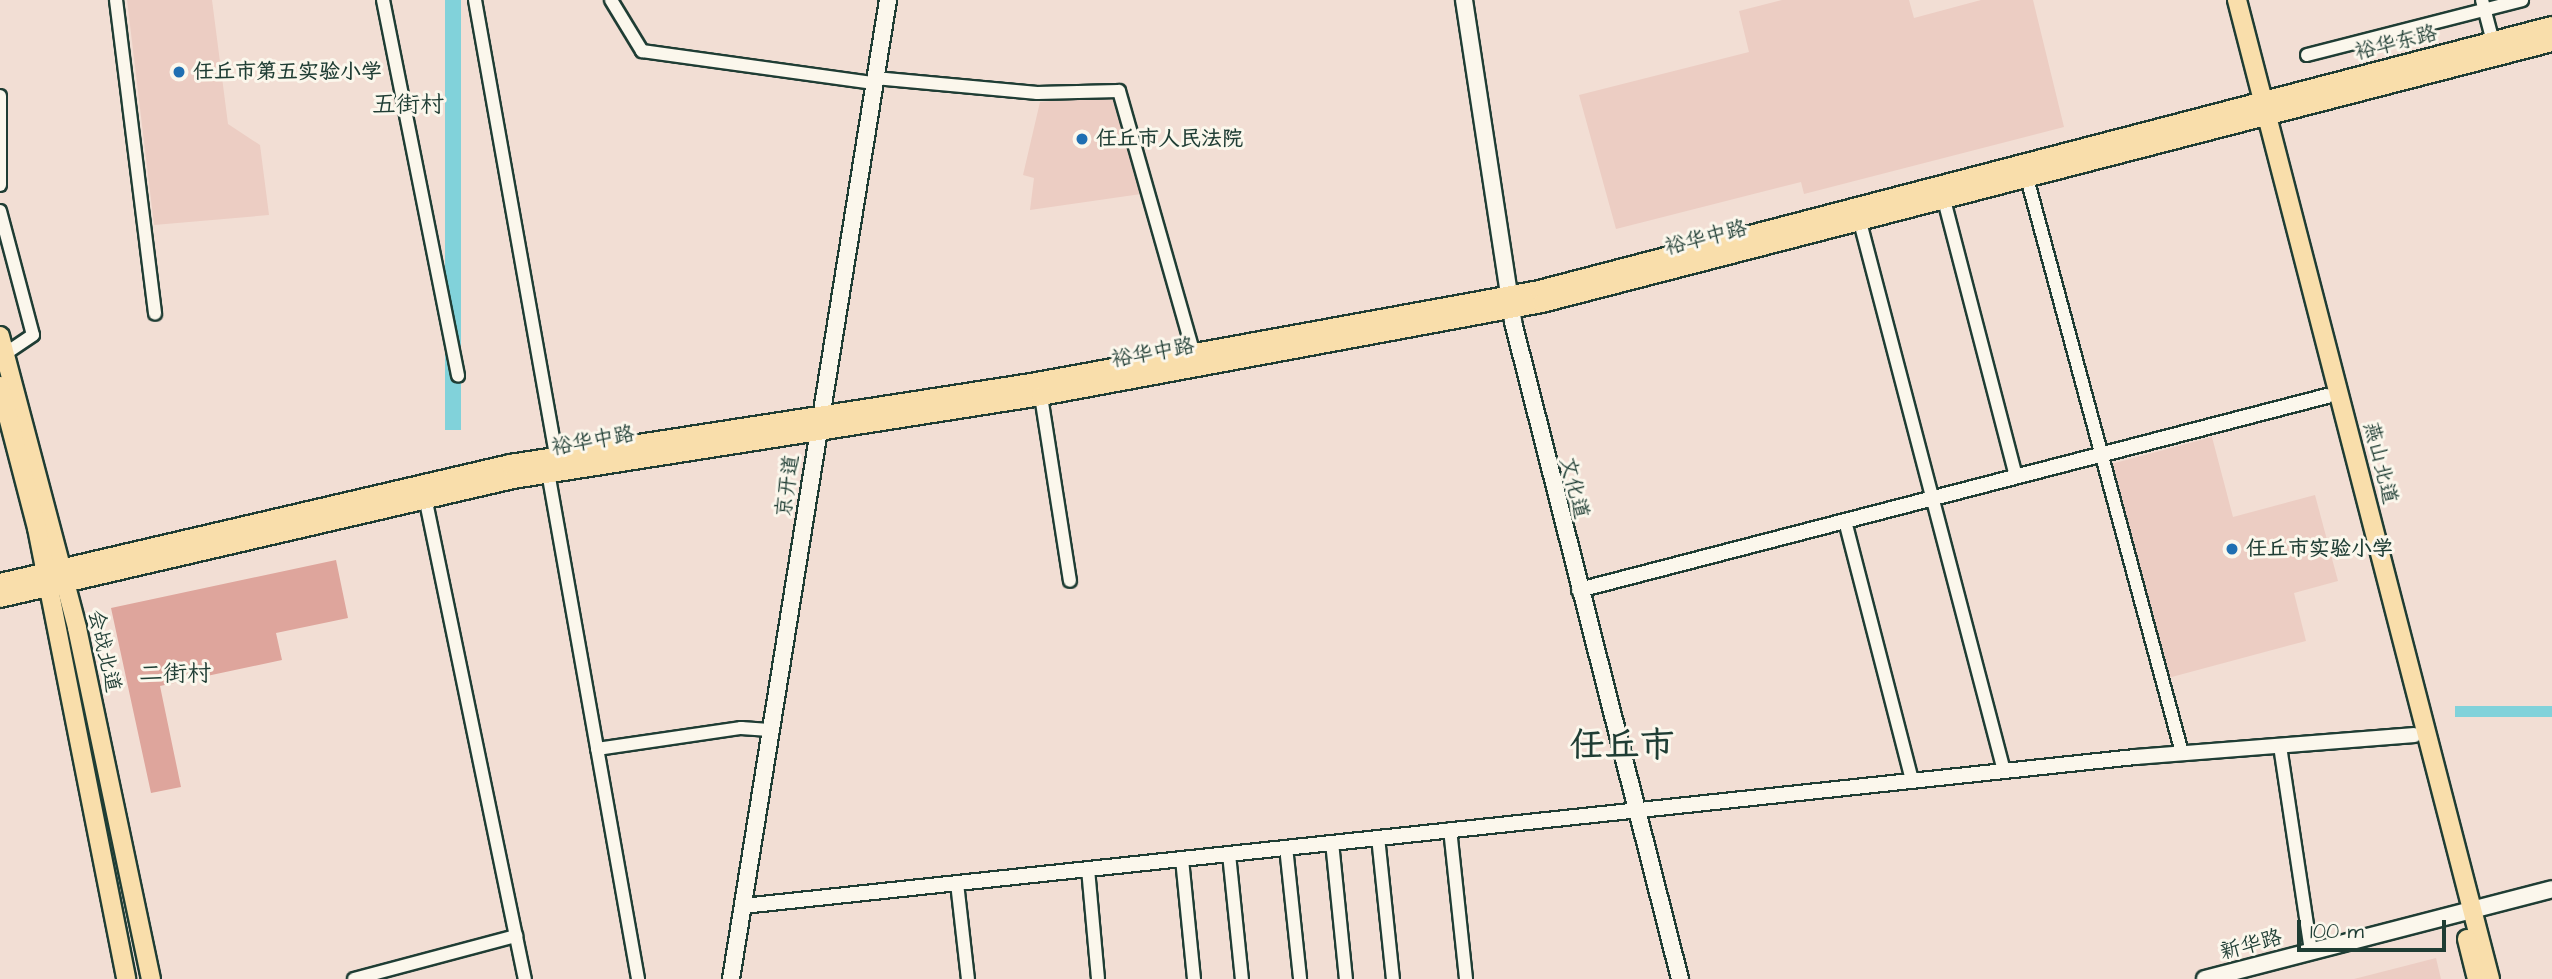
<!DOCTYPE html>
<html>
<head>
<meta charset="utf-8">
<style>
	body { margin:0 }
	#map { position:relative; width:2552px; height:979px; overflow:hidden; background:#f2ded4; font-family:"Architects Daughter","LXGW WenKai TC",sans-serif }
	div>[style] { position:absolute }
	.built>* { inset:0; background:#eccdc3 }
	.water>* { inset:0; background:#81d2da; transform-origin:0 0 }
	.building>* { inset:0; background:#dea59c }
	.roads { filter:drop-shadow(2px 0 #1f3d34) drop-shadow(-2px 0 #1f3d34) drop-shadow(0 2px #1f3d34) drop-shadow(0 -2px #1f3d34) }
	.minor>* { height:12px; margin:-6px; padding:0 6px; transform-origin:6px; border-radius:6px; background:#fbf7ec }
	.tertiary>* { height:14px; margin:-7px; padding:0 7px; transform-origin:7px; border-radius:7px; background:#fbf7ec }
	.secondary>* { height:16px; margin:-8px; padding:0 8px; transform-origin:8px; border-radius:8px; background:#fbf7ec }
	.primary>* { height:18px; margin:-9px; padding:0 9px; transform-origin:9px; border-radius:9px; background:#f9deab }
	.dots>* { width:19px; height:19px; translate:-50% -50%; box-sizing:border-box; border:4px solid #fbf7ec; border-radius:50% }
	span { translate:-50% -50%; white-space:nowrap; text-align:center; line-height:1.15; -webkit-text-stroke:6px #fbf7ec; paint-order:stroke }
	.street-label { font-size:21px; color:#1f3d34 }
	.poi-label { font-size:21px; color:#1f3d34; font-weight:700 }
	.left { translate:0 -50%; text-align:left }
	.quarter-label { font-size:24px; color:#1f3d34 }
	.town-label { font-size:35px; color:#1f3d34; font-weight:700 }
	.scale { position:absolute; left:2297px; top:920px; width:149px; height:32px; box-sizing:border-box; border:4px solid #1f3d34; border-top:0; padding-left:9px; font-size:21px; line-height:24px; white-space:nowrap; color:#1f3d34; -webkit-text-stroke:5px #fbf7ec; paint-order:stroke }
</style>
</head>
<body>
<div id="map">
	<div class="built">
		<i style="clip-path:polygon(127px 0,212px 0,228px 124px,260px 145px,269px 215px,154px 225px)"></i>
		<i style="clip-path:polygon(1782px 0,1909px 0,1914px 18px,1981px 0,2033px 0,2064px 127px,1804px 194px,1801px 182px,1616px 229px,1579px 95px,1749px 52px,1739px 11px)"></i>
		<i style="clip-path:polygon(1118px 94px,1148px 193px,1030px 210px,1034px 178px,1023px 175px,1040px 102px)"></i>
		<i style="clip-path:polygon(2212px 437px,2233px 517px,2315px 495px,2338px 581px,2294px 593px,2306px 641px,2168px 678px,2111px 464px)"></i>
		<i style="clip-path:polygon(2436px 958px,2441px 979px,2354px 979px)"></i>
	</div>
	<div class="water">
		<i style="left:445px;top:0;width:16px;height:430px"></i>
		<i style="left:2552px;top:706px;width:11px;height:97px;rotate:90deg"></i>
	</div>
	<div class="building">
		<i style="clip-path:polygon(336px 560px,348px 618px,276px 633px,282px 660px,160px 686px,181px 787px,151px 793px,111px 608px)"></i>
	</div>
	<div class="roads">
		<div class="minor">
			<i style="left:116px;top:0;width:316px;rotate:82.9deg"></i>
			<i style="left:383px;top:0;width:383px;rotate:78.7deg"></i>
			<i style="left:475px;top:0;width:463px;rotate:79.9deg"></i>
			<i style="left:611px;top:0;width:60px;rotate:58.7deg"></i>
			<i style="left:642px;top:51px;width:234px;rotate:7.9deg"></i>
			<i style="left:2482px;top:0;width:43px;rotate:75.3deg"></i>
			<i style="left:2307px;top:55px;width:222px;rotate:-14.3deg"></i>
			<i style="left:875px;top:78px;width:163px;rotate:5.3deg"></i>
			<i style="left:1037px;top:93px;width:82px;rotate:-1.4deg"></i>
			<i style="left:1119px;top:91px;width:273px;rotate:74.1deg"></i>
			<i style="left:0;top:96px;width:89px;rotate:90deg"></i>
			<i style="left:2027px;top:178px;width:596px;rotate:74.91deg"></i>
			<i style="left:1944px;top:200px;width:285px;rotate:75.4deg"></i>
			<i style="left:0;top:211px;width:128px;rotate:75.1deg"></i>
			<i style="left:33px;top:335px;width:34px;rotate:146deg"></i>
			<i style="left:1860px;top:222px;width:568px;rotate:75.3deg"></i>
			<i style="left:1041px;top:396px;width:187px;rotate:81.1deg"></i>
			<i style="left:548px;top:472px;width:515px;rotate:79.93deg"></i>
			<i style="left:425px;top:497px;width:492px;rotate:78.3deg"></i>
			<i style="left:1845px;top:521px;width:268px;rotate:75.5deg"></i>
			<i style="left:2280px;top:746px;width:207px;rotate:81.4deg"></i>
			<i style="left:597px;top:749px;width:146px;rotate:-8.3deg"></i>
			<i style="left:741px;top:728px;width:32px;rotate:4deg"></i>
			<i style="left:1450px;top:829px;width:151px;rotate:83.9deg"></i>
			<i style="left:1378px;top:837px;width:143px;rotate:84deg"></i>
			<i style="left:1332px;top:842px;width:138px;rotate:84.2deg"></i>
			<i style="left:1286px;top:847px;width:133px;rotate:83.9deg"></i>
			<i style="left:1229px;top:854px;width:126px;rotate:84.1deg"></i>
			<i style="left:1182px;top:859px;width:121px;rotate:84.3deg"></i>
			<i style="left:1088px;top:869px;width:110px;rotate:84.8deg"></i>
			<i style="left:957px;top:883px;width:97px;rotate:83.5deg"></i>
			<i style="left:354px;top:979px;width:168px;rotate:-14.9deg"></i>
		</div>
		<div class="tertiary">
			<i style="left:1579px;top:590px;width:773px;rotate:-14.54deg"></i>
			<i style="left:743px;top:906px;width:1401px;rotate:-6.11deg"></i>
			<i style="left:2136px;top:757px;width:279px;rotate:-4.5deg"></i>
		</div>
		<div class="secondary">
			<i style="left:1464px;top:0;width:326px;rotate:81.3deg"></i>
			<i style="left:1513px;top:322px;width:678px;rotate:75.74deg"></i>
			<i style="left:731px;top:979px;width:992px;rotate:-80.89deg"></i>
			<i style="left:2205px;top:979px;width:358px;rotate:-14.5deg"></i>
		</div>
		<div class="primary">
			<i style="left:2237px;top:0;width:1011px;rotate:75.51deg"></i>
			<i style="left:0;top:336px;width:302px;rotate:75.2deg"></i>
			<i style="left:77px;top:628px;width:359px;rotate:78.1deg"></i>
			<i style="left:0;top:386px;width:147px;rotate:75.4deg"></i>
			<i style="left:37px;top:528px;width:460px;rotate:78.8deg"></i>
			<i style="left:0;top:583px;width:524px;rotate:-13.13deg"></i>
			<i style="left:510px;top:464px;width:527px;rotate:-8.84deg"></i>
			<i style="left:1031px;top:383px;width:516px;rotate:-10.37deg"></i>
			<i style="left:1539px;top:290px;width:1047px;rotate:-14.61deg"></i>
			<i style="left:0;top:598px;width:527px;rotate:-13.06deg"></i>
			<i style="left:513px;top:479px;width:534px;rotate:-8.93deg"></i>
			<i style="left:1041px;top:396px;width:510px;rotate:-10.52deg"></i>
			<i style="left:1542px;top:303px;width:1043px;rotate:-14.49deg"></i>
			<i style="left:2467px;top:939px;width:41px;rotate:76deg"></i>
		</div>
	</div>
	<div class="dots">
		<i style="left:179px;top:72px;background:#1f6fb2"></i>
		<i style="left:1082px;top:139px;background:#1f6fb2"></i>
		<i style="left:2232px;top:549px;background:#1f6fb2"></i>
	</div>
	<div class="street-label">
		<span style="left:2396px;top:43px;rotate:-14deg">裕华东路</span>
		<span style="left:1706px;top:238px;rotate:-14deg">裕华中路</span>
		<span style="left:1153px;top:353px;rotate:-10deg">裕华中路</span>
		<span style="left:593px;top:441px;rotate:-10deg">裕华中路</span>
		<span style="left:2380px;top:463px;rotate:76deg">燕山北道</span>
		<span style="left:788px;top:486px;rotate:-82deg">京开道</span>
		<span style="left:1574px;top:488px;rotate:76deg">文化道</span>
		<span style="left:104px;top:651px;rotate:77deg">会战北道</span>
		<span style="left:2251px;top:945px;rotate:-15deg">新华路</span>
	</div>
	<div class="poi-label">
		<span class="left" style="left:193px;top:72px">任丘市第五实验小学</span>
		<span class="left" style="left:1096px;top:139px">任丘市人民法院</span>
		<span class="left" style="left:2246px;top:549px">任丘市实验小学</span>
	</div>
	<div class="quarter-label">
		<span style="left:408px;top:106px">五街村</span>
		<span style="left:175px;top:675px">二街村</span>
	</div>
	<div class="town-label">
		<span style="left:1622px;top:746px">任丘市</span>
	</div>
	<div class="scale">100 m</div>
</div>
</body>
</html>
